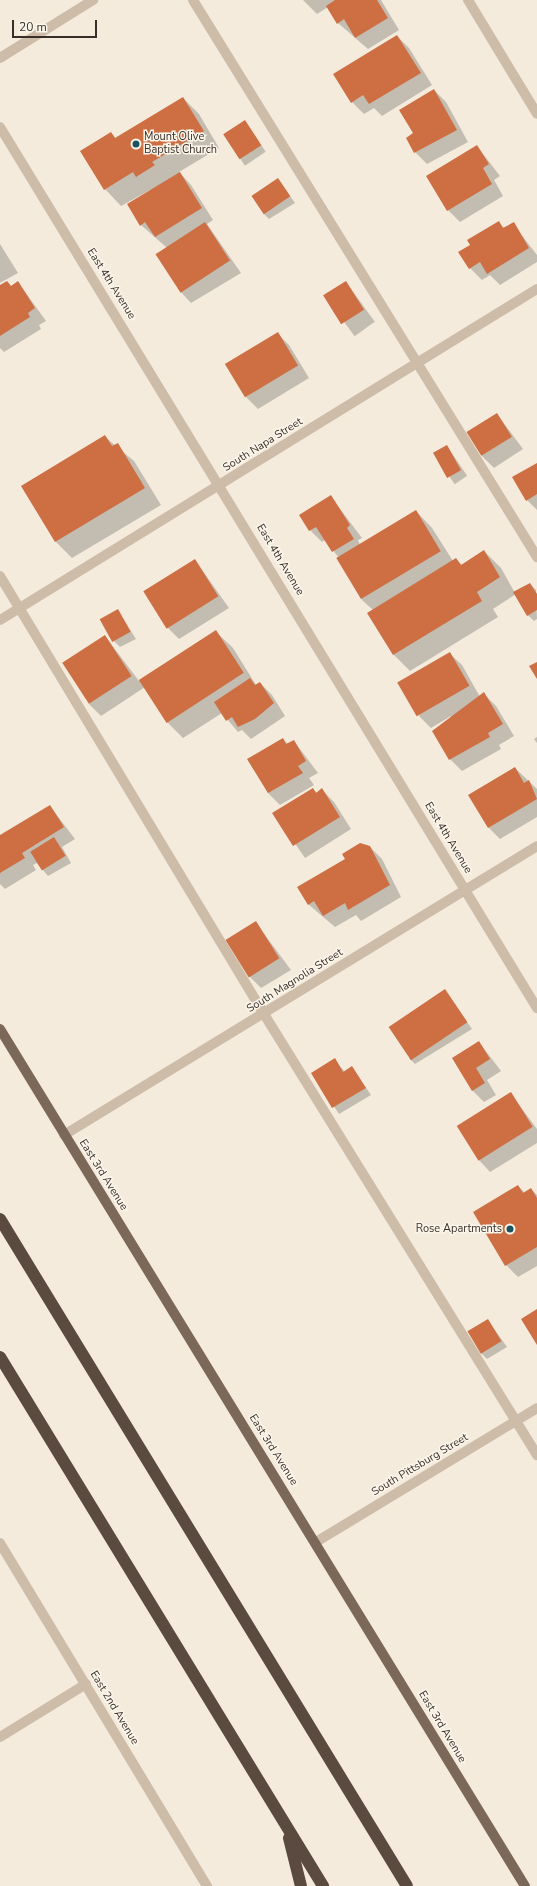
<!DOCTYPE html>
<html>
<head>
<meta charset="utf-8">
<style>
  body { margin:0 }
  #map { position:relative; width:537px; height:1886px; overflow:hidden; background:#f4ebdd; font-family:"Nunito Sans",sans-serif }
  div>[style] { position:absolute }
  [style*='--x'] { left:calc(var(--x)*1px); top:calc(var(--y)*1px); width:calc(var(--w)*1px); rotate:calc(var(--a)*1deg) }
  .shadow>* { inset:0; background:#0003; transform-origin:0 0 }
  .building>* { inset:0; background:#cd6f42; transform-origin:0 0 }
  .minor>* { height:10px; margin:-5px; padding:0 5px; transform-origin:5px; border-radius:5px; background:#cdbca8 }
  .major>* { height:10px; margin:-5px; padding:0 5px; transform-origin:5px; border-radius:5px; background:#7c6859 }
  .highway>* { height:12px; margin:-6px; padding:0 6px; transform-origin:6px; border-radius:6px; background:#5b4a3f }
  .dots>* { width:11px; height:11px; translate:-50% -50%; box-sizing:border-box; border:2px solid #fbf5ea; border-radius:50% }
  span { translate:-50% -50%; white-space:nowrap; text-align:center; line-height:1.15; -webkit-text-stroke:3px #fbf5ea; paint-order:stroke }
  .poi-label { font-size:11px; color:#392f29 }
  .left { translate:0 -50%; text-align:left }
  .right { translate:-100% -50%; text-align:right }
  .street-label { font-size:11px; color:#392f29 }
  .scale { position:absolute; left:12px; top:20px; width:85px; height:18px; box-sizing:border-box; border:2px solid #392f29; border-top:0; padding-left:5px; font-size:12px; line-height:14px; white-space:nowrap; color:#392f29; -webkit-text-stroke:3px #fbf5ea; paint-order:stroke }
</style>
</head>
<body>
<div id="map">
  <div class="shadow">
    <div style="clip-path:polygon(303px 0,381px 0,399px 30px,368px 49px,338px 23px,328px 7px,317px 14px)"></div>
    <div style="clip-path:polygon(397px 36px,409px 48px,432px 85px,382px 116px,374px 108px,364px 114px,352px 102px)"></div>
    <div style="clip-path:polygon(434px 90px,446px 102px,468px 142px,427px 164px,415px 152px)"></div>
    <div style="clip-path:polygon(183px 98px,199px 114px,219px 148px,179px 172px,191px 185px,213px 220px,207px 224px,241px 273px,191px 303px,180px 291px,166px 247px,141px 225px,150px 190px,121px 206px,105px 189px,111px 133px,116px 139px)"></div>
    <div style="left:245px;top:121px;width:37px;height:25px;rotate:56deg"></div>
    <div style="clip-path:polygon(477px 146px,500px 176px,494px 180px,503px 196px,460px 222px,448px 210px)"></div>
    <div style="clip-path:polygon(278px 179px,295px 203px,269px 219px,263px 213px)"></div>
    <div style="clip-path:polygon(498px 222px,505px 229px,513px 224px,537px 255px,537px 262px,500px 285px,490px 275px,482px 280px,470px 268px,471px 245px)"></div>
    <div style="clip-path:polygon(0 244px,18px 273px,0 283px)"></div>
    <div style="clip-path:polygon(7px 282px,12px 287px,18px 282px,46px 321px,39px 325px,41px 329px,4px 352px,0 348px,0 286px)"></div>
    <div style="left:346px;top:282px;width:49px;height:25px;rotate:54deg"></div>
    <div style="clip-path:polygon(277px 333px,289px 345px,309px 378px,258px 409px,246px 397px)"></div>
    <div style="clip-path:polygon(497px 414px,523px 449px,494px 468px,482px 456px)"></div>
    <div style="clip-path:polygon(105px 437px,134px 461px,161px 505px,72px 558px,56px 542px,22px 487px)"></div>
    <div style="left:447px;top:446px;width:36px;height:15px;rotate:56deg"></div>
    <div style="clip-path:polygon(537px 464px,537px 510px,527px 500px)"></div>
    <div style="clip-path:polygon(331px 497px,362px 538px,358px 540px,360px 545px,416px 511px,432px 528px,453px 561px,456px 559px,462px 565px,484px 551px,501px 568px,515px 593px,530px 584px,536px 590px,537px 619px,534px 621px,528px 615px,516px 594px,493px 609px,498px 617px,410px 671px,394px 655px,369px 613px,373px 610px,362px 600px,339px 558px,325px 540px,322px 542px,310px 530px,301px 516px)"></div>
    <div style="clip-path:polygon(195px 560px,229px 608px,179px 639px,167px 627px)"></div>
    <div style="clip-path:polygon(118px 610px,136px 639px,120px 647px,114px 641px)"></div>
    <div style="clip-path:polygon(216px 632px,233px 648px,256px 685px,260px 683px,272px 695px,285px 716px,251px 739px,242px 730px,238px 732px,222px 713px,183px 738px,167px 722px,145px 687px,101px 716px,89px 704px,105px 636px,139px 681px)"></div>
    <div style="clip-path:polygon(450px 654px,462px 665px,480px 697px,484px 694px,496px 706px,514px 736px,499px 745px,501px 749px,462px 771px,450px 759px,451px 716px,431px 728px,419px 716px)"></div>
    <div style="clip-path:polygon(537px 737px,537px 743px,534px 739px)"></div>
    <div style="clip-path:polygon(283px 739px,288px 744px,294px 741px,318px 773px,309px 778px,314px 785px,280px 805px,268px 793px,248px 760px)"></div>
    <div style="clip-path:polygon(515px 768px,537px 789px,537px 817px,500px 839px,489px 828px)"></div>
    <div style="clip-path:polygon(313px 789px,317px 793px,322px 790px,334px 802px,351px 829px,305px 858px,274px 813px)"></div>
    <div style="clip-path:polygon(50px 806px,75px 839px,62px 847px,71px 863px,48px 876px,37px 863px,33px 865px,36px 870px,5px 889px,0 884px,0 836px)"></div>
    <div style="clip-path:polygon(370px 847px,382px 859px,401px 897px,361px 921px,356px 915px,335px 927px,308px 904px)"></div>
    <div style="clip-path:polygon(256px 923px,291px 970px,261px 988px,249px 976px)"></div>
    <div style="clip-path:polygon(445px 990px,472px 1029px,415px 1064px,409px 1058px)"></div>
    <div style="clip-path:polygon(479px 1042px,501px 1071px,487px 1080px,496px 1095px,484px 1102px,472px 1090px)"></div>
    <div style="clip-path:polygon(335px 1060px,345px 1072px,352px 1067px,371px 1095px,339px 1114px,312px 1073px)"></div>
    <div style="clip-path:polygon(511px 1094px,537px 1129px,537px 1143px,490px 1172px,479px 1160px)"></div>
    <div style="clip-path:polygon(518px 1186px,525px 1193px,531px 1189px,537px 1195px,537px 1266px,518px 1277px,506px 1265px)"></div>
    <div style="clip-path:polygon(488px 1320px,507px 1347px,487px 1359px,481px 1353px)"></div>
  </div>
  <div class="building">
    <div style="clip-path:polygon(335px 0,377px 0,388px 18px,355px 38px,344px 19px,337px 24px,326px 6px)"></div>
    <div style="clip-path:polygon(397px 35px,421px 73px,369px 104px,363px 95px,351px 103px,333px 74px)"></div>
    <div style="clip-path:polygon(434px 89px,457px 130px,414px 153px,406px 138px,413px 133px,399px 110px)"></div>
    <div style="clip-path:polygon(183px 97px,204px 131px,152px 162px,155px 165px,136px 177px,133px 172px,104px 190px,80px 151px,111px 132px,115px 138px)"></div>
    <div style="left:245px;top:120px;width:30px;height:26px;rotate:57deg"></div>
    <div style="clip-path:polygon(477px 145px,489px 164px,483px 168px,492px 184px,447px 211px,426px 176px)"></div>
    <div style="clip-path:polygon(180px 172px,202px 208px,155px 237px,145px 222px,140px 226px,127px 204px)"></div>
    <div style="left:278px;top:178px;width:22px;height:32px;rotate:56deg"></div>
    <div style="clip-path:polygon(499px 221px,503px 228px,514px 222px,529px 248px,487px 274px,480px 262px,469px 269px,458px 252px,470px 245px,467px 240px)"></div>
    <div style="left:205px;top:222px;width:46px;height:59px;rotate:57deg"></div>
    <div style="clip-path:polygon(7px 281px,11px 286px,18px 281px,35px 308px,28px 313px,30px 317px,0 336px,0 285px)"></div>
    <div style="left:346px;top:281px;width:34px;height:27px;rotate:58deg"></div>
    <div style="left:278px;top:332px;width:39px;height:62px;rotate:59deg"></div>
    <div style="left:497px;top:413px;width:28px;height:36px;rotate:58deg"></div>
    <div style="clip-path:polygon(105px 435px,112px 446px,118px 443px,145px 488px,55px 542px,21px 486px)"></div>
    <div style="left:447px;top:445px;width:29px;height:16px;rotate:61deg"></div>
    <div style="clip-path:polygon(537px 463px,537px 494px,526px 501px,512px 477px)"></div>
    <div style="clip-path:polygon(331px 495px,350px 525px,347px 528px,354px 539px,332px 552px,316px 527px,309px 531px,299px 515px)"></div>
    <div style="left:416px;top:510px;width:48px;height:93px;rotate:59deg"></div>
    <div style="clip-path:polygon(484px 550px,500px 577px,477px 592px,482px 601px,393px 655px,367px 613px,456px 558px,461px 565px)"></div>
    <div style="left:195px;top:559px;width:44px;height:61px;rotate:58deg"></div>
    <div style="clip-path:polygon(530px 583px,537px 594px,537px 610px,527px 616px,513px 592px)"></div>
    <div style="left:118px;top:609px;width:26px;height:21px;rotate:61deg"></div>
    <div style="left:216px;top:630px;width:51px;height:92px;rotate:57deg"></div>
    <div style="left:105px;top:635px;width:49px;height:51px;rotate:57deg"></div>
    <div style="left:450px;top:652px;width:39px;height:61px;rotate:60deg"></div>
    <div style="clip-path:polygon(537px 662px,537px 679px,529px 666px)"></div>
    <div style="clip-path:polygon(250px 678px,255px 685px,260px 682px,274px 703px,255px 719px,238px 727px,232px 717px,226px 721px,214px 702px)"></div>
    <div style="clip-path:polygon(484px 692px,503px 724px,488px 733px,490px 737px,449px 760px,432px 731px)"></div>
    <div style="clip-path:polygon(283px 738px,286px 744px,294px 740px,306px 761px,298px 766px,303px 773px,268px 793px,247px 759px)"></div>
    <div style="clip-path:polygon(515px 767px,524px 783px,529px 780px,537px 799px,488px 828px,468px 795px)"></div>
    <div style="clip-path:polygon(313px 788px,316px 793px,322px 788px,340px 817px,293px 846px,272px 813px)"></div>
    <div style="clip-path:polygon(50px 805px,64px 827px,22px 853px,25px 858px,0 873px,0 835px)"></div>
    <div style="left:54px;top:837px;width:22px;height:28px;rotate:58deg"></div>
    <div style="clip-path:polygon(360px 843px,370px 846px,390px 885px,348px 910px,345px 903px,323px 916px,314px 901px,308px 905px,297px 887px,345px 859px,342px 854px)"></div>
    <div style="left:256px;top:921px;width:44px;height:36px;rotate:58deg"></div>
    <div style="left:445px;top:989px;width:40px;height:68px;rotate:56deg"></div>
    <div style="clip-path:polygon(479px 1041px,490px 1059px,476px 1068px,485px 1083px,472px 1091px,452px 1058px)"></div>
    <div style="clip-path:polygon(335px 1058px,343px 1072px,352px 1066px,366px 1088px,332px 1108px,311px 1073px)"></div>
    <div style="left:511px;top:1092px;width:41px;height:64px;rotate:58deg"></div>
    <div style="clip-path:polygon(518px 1185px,523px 1193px,531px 1188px,537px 1198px,537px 1247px,505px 1266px,473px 1212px)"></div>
    <div style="clip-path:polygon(537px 1309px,537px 1345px,521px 1319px)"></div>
    <div style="left:488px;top:1319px;width:26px;height:24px;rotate:59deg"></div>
  </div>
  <div class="minor">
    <div style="--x:193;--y:0;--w:655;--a:58.3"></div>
    <div style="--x:468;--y:0;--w:133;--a:58.8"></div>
    <div style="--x:0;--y:58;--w:110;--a:-31.9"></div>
    <div style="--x:0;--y:127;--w:1032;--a:58.64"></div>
    <div style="--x:0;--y:576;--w:511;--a:58.92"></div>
    <div style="--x:264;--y:1014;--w:519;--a:58.24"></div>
    <div style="--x:0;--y:620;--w:631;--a:-31.65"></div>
    <div style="--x:64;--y:1135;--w:554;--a:-31.42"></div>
    <div style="--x:316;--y:1542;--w:258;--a:-31.2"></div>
    <div style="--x:0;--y:1543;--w:401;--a:58.9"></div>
    <div style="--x:0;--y:1737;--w:101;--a:-31.6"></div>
  </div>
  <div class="major">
    <div style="--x:0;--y:1029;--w:1005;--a:58.51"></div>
  </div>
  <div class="highway">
    <div style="--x:0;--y:1219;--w:781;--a:58.61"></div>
    <div style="--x:0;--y:1357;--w:620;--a:58.59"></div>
    <div style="--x:289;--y:1838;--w:49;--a:76"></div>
  </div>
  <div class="dots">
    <div style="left:136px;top:144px;background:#1b545e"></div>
    <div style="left:510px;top:1229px;background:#1b545e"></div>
  </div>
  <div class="poi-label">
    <span class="left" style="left:144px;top:144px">Mount Olive<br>Baptist Church</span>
    <span class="right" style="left:502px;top:1229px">Rose Apartments</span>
  </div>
  <div class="street-label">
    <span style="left:111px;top:284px;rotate:58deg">East 4th Avenue</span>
    <span style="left:263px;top:445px;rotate:-32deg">South Napa Street</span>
    <span style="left:280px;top:560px;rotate:59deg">East 4th Avenue</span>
    <span style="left:448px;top:838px;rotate:59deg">East 4th Avenue</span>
    <span style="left:295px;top:981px;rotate:-32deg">South Magnolia Street</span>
    <span style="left:103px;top:1175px;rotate:58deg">East 3rd Avenue</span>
    <span style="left:273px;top:1450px;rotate:58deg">East 3rd Avenue</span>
    <span style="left:420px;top:1465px;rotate:-31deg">South Pittsburg Street</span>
    <span style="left:114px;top:1708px;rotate:59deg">East 2nd Avenue</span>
    <span style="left:442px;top:1727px;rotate:59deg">East 3rd Avenue</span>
  </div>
  <div class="scale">20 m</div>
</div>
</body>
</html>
